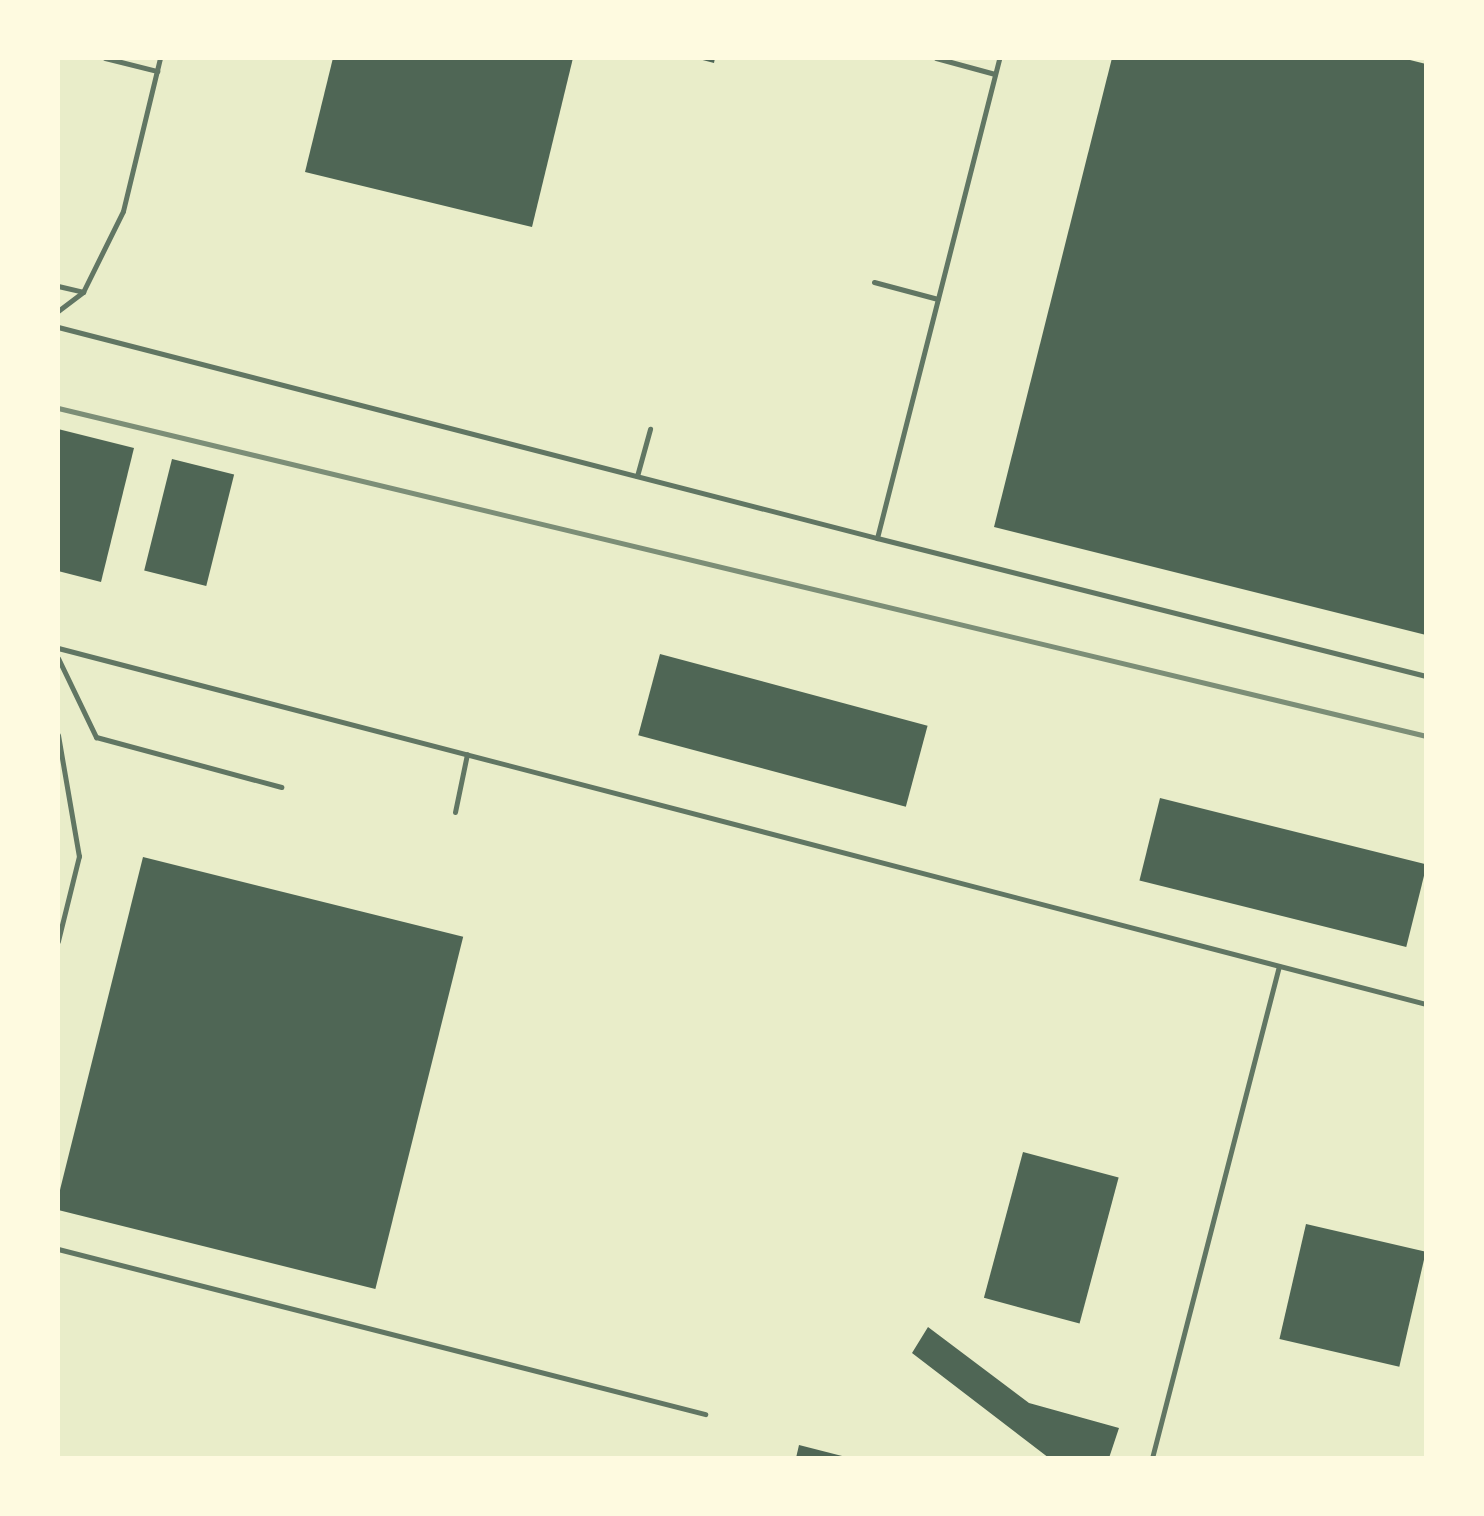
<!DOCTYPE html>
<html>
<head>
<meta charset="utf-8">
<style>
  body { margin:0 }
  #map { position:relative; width:1484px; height:1516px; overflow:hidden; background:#e9edc9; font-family:"PT Sans",sans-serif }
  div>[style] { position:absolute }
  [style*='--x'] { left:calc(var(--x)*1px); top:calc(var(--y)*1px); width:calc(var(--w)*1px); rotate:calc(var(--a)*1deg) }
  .building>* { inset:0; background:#4f6655; transform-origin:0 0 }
  .service>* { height:5px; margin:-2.5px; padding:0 2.5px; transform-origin:2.5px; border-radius:2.5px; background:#617663 }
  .rail>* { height:5px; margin:-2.5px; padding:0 2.5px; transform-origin:2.5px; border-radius:2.5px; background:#7c8e77 }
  span { translate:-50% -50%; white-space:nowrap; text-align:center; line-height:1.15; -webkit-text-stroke:5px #fefae0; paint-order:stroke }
  .frame { position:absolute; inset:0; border:60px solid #fefae0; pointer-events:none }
</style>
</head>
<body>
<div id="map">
  <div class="building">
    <div style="clip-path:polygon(333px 58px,573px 58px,532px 227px,305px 172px)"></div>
    <div style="clip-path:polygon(695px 58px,715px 58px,714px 63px)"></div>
    <div style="clip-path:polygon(1112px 58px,1402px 58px,1426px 64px,1426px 635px,994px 527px)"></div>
    <div style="clip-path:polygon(58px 429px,134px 448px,101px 582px,58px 571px)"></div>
    <div style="left:172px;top:459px;width:64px;height:115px;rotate:14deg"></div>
    <div style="left:660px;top:654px;width:277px;height:84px;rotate:15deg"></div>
    <div style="left:1160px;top:798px;width:275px;height:85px;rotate:14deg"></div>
    <div style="left:143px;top:857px;width:330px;height:363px;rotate:14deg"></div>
    <div style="left:1023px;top:1152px;width:99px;height:151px;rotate:15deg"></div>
    <div style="left:1306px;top:1224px;width:123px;height:118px;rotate:13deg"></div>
    <div style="clip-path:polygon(928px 1327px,1029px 1403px,1119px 1428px,1109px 1458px,1049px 1458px,912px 1353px)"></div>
    <div style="clip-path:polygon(799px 1445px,846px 1457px,846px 1458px,796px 1458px)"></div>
  </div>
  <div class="service">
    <div style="--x:105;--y:58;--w:54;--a:14"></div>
    <div style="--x:936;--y:58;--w:61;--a:15.2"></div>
    <div style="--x:874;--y:282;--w:66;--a:14.9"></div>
    <div style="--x:58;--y:286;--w:26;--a:13"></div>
    <div style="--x:58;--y:311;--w:31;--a:-37"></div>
    <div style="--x:83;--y:292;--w:90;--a:-63.7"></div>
    <div style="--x:123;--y:211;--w:157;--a:-76.4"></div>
    <div style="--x:58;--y:327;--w:846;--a:14.45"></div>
    <div style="--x:877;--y:538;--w:495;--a:-75.7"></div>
    <div style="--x:637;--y:476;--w:49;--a:-74.5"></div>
    <div style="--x:877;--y:538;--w:566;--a:14.11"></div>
    <div style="--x:58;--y:648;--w:1414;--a:14.59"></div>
    <div style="--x:58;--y:658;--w:88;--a:64.3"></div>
    <div style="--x:96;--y:737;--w:192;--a:15.1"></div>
    <div style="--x:58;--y:735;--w:123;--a:80.2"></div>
    <div style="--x:79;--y:856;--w:88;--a:103.9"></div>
    <div style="--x:455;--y:812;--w:59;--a:-78.3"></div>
    <div style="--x:58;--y:1249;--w:668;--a:14.31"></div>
    <div style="--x:1152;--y:1458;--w:508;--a:-75.53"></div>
  </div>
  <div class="rail">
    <div style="--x:58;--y:408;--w:1407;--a:13.48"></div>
  </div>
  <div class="frame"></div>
</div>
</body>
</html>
